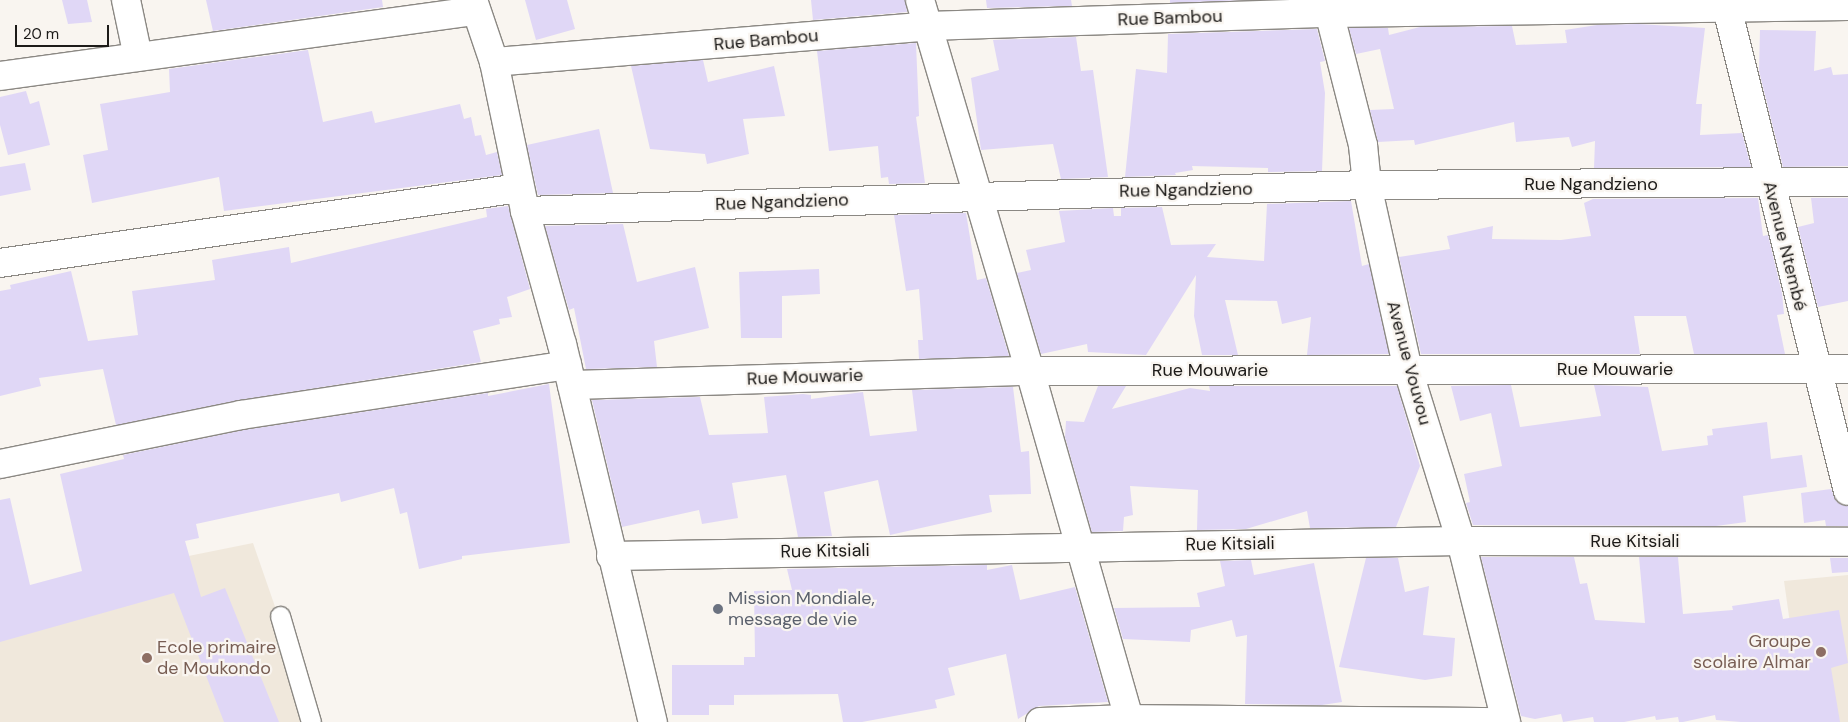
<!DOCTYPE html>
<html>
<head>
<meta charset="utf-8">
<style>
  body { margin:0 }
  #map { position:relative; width:1848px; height:722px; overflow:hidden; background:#f9f5f0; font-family:"DM Sans",sans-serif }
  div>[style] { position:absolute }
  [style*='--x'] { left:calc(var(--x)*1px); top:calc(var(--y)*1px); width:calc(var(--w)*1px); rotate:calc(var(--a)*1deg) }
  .built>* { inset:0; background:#f0e8dc }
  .building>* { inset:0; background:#e0d7f6 }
  .roads { filter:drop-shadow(1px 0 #8b8883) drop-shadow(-1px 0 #8b8883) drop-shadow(0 1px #8b8883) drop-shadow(0 -1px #8b8883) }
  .lane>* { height:19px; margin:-9.5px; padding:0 9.5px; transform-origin:9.5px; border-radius:9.5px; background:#fff }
  .street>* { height:28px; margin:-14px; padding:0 14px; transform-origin:14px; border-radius:14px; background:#fff }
  .dots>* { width:14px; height:14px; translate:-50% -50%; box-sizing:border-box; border:2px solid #f9f5f0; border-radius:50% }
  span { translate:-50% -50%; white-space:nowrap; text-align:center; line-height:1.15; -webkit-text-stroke:4.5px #f9f5f0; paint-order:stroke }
  .street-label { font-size:18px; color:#1d1b19 }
  .worship-label { font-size:18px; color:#5b616d }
  .left { translate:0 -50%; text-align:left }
  .education-label { font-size:18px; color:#785e54 }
  .right { translate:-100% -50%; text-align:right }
  .scale { position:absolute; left:15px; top:25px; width:94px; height:22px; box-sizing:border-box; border:2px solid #1d1b19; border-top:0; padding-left:6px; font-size:15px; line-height:18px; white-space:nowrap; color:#1d1b19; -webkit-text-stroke:4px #f9f5f0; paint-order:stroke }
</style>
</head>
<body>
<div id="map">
  <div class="built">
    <div style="clip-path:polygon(253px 543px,315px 722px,0 722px,0 594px)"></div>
    <div style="clip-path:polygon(1848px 575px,1848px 722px,1804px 722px,1784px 581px)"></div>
  </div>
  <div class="building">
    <div style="clip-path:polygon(62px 0,87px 0,92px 22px,68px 24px)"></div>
    <div style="clip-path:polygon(206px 0,382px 0,383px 7px,213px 31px)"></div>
    <div style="clip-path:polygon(525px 0,567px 0,575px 29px,536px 40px)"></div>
    <div style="clip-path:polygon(811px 0,905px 0,907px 12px,813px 20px)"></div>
    <div style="clip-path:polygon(986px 0,1071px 0,1072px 6px,987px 8px)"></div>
    <div style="clip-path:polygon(1170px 0,1248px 0,1170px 3px)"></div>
    <div style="clip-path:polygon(1638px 24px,1705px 28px,1696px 104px,1702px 104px,1700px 135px,1742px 133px,1751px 167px,1594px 168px,1595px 141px,1572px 147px,1569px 137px,1516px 142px,1514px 122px,1415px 145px,1414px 140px,1378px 142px,1370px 110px,1394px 109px,1380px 49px,1356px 54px,1349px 28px,1388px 28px,1389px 35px,1420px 27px,1512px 26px,1516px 45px,1567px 43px,1565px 30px,1597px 25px)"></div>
    <div style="clip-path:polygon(1317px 29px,1325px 61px,1320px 62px,1325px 93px,1322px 171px,1268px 172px,1268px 168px,1192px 166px,1193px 170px,1175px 173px,1176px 175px,1125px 177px,1136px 69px,1167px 73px,1168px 34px)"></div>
    <div style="clip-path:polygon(1760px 30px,1816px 31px,1814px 71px,1831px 67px,1833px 75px,1848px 74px,1848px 166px,1783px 167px,1759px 71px)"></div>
    <div style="clip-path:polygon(1076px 37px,1081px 71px,1093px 70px,1108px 177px,1061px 179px,1053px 144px,981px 150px,971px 78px,999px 70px,993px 40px)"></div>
    <div style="clip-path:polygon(916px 43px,919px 116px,916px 117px,925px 183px,889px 184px,888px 177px,881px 178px,878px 146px,829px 151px,817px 51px)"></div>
    <div style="clip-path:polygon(308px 50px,323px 122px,372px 111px,375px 123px,460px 104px,464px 119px,471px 117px,475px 136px,481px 135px,486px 155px,497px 152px,502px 175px,224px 211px,219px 177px,92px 203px,83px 155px,108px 150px,100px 104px,170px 92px,169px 69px)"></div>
    <div style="clip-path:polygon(703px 60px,708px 82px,774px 66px,785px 116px,743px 119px,749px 154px,707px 164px,705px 154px,650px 149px,631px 66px)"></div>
    <div style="clip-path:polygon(26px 91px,30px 104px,39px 101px,50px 145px,8px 155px,0 125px,0 97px)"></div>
    <div style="clip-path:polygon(599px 129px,613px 193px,538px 195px,527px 145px)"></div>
    <div style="clip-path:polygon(25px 163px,31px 190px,0 196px,0 167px)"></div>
    <div style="clip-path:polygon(1758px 198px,1763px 236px,1768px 235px,1782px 293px,1784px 314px,1777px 315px,1785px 354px,1694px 354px,1686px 316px,1634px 316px,1640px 354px,1421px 354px,1399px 257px,1450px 249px,1447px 236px,1493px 226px,1492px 239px,1561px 240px,1591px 236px,1584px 203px,1593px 199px)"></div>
    <div style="clip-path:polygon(1811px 198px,1848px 198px,1848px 301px,1818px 307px,1798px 227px,1814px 223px)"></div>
    <div style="clip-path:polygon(1351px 201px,1362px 266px,1369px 264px,1389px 354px,1307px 355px,1311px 317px,1282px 324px,1277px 301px,1225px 300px,1238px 355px,1202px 355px,1194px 316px,1196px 275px,1146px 355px,1088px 352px,1087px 344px,1041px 354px,1017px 273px,1031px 270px,1026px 250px,1065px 242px,1059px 211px,1113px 208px,1114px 216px,1121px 216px,1121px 208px,1162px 207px,1171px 245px,1216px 244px,1207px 257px,1264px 261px,1267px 204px)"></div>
    <div style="clip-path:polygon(508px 206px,530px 289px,507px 297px,512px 317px,499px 319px,500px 324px,473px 331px,481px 362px,239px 400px,116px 425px,103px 369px,39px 378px,41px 386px,0 396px,0 291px,11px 289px,10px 285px,71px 271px,88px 341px,138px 335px,132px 291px,215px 280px,212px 260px,289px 247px,291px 263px,487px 217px,486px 209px)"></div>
    <div style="clip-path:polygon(966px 213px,977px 280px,986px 278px,1009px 356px,919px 359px,918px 340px,923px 340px,919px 289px,906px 291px,894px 215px)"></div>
    <div style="clip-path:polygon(623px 224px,637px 282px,695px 267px,709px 328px,654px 341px,657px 367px,586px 369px,574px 308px,569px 310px,545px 226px)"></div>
    <div style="clip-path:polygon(819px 269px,820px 294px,782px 296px,782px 338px,741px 338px,739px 272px)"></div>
    <div style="clip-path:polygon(549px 384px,570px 543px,462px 556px,462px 559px,419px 569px,407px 512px,400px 514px,394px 488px,341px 502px,339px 493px,196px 524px,199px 538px,185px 541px,201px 597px,225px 588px,279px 722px,224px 722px,174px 593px,0 642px,0 500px,10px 498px,30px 585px,82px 571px,60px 474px,124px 459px,123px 455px,244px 430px,488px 393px,488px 396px)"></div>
    <div style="clip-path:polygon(1511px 385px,1520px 427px,1601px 416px,1594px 385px,1648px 387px,1662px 451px,1708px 445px,1707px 436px,1713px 435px,1712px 429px,1767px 422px,1771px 459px,1802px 455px,1807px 487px,1743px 496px,1746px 522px,1716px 526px,1473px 525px,1466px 503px,1470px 502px,1464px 474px,1502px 466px,1491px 413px,1460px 421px,1451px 386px)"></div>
    <div style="clip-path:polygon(1098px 386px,1126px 386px,1112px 409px,1190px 388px,1210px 391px,1209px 386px,1397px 386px,1420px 466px,1396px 527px,1310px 528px,1307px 511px,1246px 529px,1197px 530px,1198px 490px,1130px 486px,1133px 515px,1124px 517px,1123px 531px,1092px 532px,1065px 437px,1066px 421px,1084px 422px)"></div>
    <div style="clip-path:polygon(1013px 387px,1021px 452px,1029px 451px,1031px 494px,989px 495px,992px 512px,890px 535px,878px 480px,824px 492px,832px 536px,798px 537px,786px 475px,732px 483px,738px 518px,702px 524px,699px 510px,622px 527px,592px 400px,700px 397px,709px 435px,768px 433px,764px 397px,803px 394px,811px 395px,811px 399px,863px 392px,870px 436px,917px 431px,912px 390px)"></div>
    <div style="clip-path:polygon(1831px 489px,1837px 502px,1848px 506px,1848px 526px,1826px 526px,1825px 520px,1804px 523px,1801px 493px)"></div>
    <div style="clip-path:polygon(1481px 557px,1574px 557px,1580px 584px,1587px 583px,1595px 620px,1645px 623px,1639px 557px,1678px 557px,1683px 614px,1733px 610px,1732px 606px,1779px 599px,1783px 619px,1839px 610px,1848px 663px,1831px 668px,1840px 722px,1741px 722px,1716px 720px,1715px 715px,1683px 722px,1679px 722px,1678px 717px,1656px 720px,1655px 716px,1624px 722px,1594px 722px,1593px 717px,1563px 722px,1561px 714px,1535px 719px,1521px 716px)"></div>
    <div style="clip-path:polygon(1366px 558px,1398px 558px,1405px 592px,1429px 586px,1423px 635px,1455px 638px,1452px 676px,1425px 680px,1339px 667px)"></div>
    <div style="clip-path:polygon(1830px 558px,1848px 558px,1848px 572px,1832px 573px)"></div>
    <div style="clip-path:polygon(1251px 560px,1254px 575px,1314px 563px,1342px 702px,1322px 705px,1245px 704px,1247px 635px,1236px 637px,1232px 620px,1191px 630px,1190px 642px,1123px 639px,1114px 608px,1200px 607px,1197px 593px,1225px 586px,1220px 561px)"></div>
    <div style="clip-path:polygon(987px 565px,987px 570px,1012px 565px,1020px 600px,1075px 587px,1108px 702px,1039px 706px,1018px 719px,1006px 654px,948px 668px,955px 695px,935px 700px,937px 708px,862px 722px,843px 722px,838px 694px,734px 695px,734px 705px,709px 705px,709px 715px,672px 715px,672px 665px,744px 665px,744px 657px,755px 657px,754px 591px,792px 590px,787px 569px)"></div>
  </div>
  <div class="roads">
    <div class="lane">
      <div style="--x:280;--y:616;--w:110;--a:73.7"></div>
    </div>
    <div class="street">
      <div style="--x:126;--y:0;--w:58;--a:78.1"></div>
      <div style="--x:473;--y:0;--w:65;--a:71.3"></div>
      <div style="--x:494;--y:62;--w:152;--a:78.2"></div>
      <div style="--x:525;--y:211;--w:138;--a:74.5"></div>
      <div style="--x:562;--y:344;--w:389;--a:76.5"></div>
      <div style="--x:920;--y:0;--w:387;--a:73.5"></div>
      <div style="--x:1030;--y:371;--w:365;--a:74.1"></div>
      <div style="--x:1326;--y:0;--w:150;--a:75.7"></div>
      <div style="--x:1363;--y:145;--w:40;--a:84.3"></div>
      <div style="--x:1367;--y:185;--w:189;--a:77.5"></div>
      <div style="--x:1408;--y:370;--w:179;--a:72.8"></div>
      <div style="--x:1461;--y:541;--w:187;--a:76"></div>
      <div style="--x:1725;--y:0;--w:506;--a:75.94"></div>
      <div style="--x:494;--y:62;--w:435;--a:-4.7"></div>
      <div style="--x:928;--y:26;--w:401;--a:-1.9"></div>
      <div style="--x:1329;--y:13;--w:519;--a:-0.77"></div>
      <div style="--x:0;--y:76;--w:480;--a:-7.8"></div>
      <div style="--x:525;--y:211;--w:842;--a:-1.77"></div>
      <div style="--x:1367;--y:185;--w:481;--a:-0.4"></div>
      <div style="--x:0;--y:263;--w:525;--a:-8.21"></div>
      <div style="--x:572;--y:385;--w:458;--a:-1.8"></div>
      <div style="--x:1030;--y:371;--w:818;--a:-0.14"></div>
      <div style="--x:0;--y:464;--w:246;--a:-11.5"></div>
      <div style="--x:241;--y:415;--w:330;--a:-8.7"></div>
      <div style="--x:611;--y:556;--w:850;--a:-1.01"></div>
      <div style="--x:1461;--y:541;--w:387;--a:0.1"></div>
      <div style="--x:1040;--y:722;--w:90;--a:-1.9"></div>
      <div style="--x:1130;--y:719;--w:368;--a:0.5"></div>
    </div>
  </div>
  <div class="dots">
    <div style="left:718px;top:609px;background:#6b7280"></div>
    <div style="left:1821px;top:652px;background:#8d6e63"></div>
    <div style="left:147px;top:658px;background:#8d6e63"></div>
  </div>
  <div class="street-label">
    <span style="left:1170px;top:18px;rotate:-2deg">Rue Bambou</span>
    <span style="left:766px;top:40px;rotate:-5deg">Rue Bambou</span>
    <span style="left:1591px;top:184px">Rue Ngandzieno</span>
    <span style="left:1186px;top:190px;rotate:-1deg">Rue Ngandzieno</span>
    <span style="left:782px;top:202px;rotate:-2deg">Rue Ngandzieno</span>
    <span style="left:1785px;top:246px;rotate:76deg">Avenue Ntembé</span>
    <span style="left:1409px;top:363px;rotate:75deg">Avenue Vouvou</span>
    <span style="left:1615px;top:369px">Rue Mouwarie</span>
    <span style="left:1210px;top:370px">Rue Mouwarie</span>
    <span style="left:805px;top:377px;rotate:-2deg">Rue Mouwarie</span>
    <span style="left:1635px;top:541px">Rue Kitsiali</span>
    <span style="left:1230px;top:544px;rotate:-1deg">Rue Kitsiali</span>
    <span style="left:825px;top:551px;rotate:-1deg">Rue Kitsiali</span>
  </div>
  <div class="worship-label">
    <span class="left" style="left:728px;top:609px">Mission Mondiale,<br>message de vie</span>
  </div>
  <div class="education-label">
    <span class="right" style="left:1811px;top:652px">Groupe<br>scolaire Almar</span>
    <span class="left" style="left:157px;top:658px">Ecole primaire<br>de Moukondo</span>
  </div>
  <div class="scale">20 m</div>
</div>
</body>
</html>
